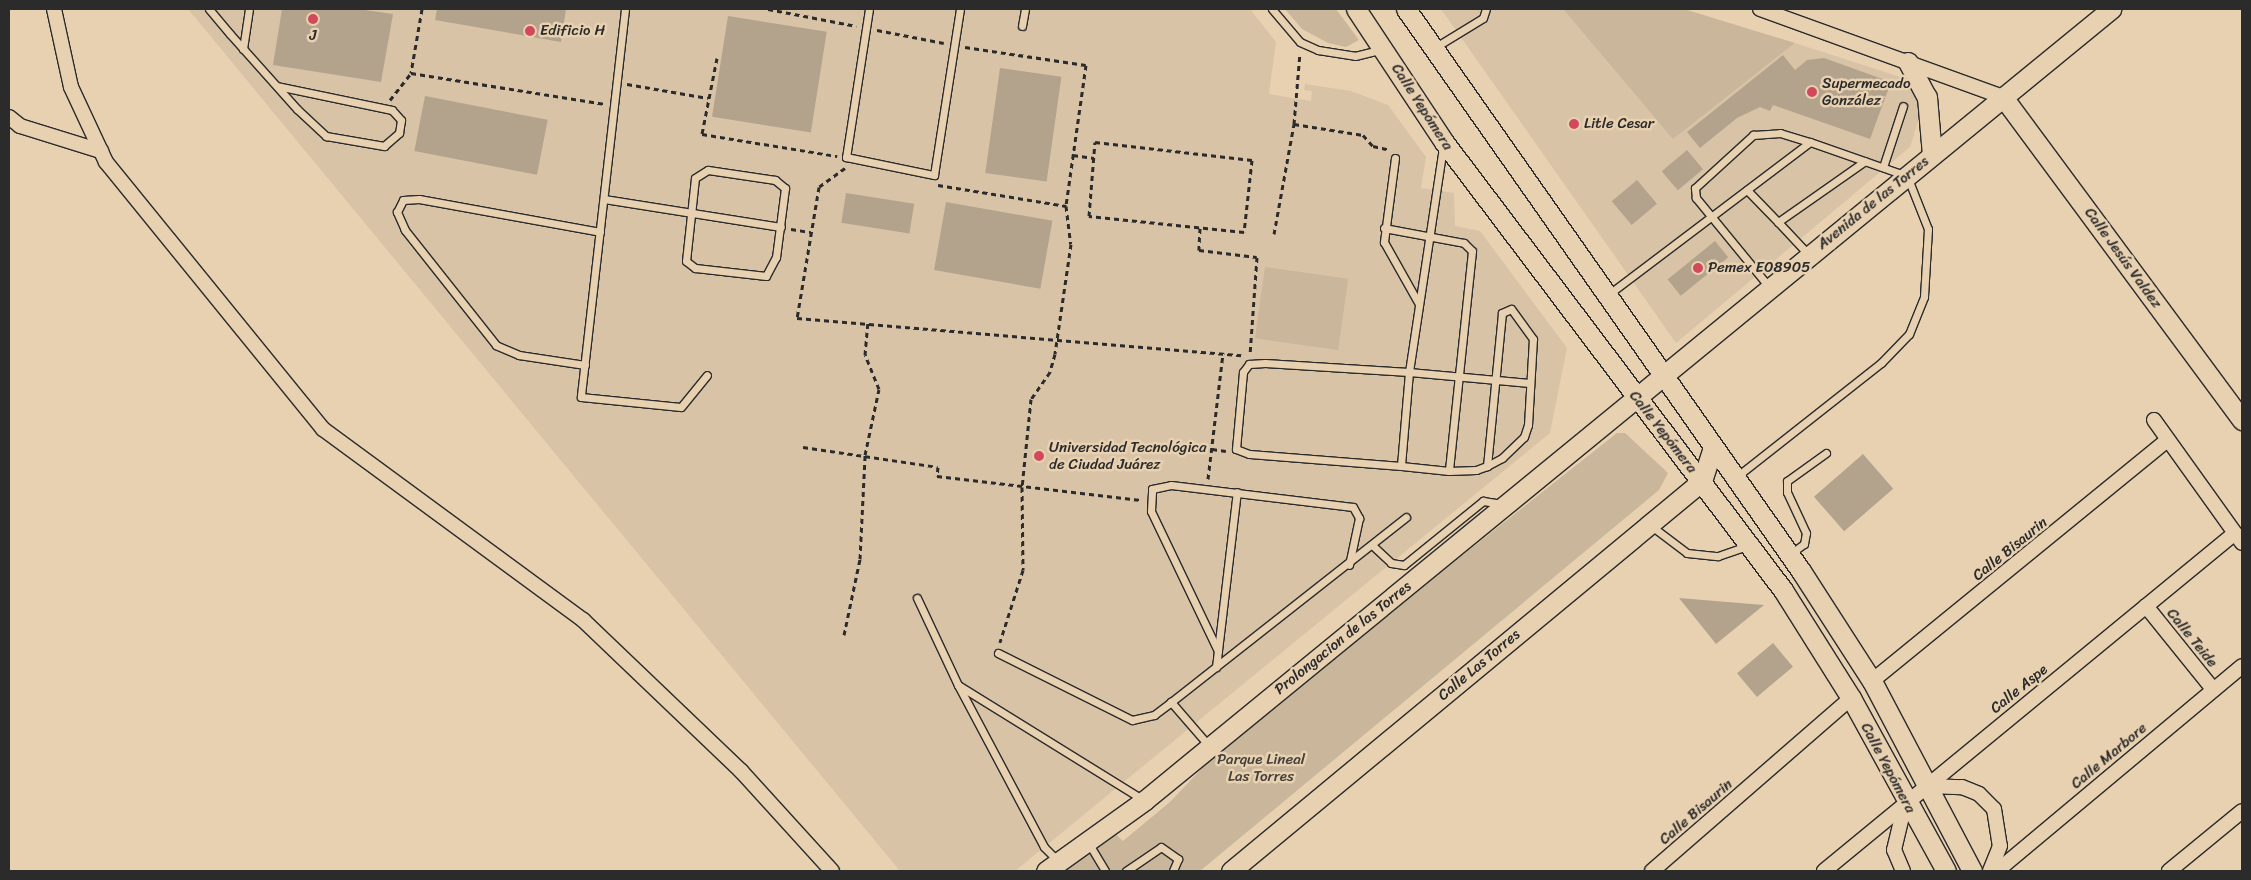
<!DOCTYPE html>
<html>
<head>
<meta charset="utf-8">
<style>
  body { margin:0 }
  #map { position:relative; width:2251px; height:880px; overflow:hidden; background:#e8d1b1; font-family:Sriracha,sans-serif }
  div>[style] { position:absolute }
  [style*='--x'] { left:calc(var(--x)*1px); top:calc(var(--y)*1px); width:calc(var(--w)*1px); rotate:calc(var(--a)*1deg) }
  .built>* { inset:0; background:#d8c3a6 }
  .green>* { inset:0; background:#c9b69b; transform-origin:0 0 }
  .building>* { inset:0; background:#b3a38c; transform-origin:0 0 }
  .path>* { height:3px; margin-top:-1.5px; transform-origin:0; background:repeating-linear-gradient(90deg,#2b2b2b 0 5px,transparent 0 9px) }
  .roads { filter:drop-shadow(1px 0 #2b2b2b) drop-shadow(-1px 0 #2b2b2b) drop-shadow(0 1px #2b2b2b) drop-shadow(0 -1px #2b2b2b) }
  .lane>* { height:7px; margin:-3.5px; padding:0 3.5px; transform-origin:3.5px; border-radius:3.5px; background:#e8d1b1 }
  .street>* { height:14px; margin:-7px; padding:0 7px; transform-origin:7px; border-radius:7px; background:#e8d1b1 }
  .secondary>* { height:19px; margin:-9.5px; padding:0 9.5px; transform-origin:9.5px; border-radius:9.5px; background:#e8d1b1 }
  .dots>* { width:14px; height:14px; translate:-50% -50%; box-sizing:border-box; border:2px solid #e8d1b1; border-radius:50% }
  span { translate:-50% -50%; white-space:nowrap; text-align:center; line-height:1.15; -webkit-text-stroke:5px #e8d1b1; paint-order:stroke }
  .poi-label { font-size:15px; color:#2b2b2b }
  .left { translate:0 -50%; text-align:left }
  .street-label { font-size:15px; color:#2b2b2b }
  .park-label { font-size:15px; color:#43403c }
  .frame { position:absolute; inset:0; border:10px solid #2b2b2b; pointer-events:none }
</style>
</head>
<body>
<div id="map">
  <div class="built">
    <div style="clip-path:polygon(188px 9px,1250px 9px,1276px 42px,1269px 94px,1311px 101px,1312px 91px,1304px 90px,1305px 84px,1351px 91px,1388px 105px,1426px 157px,1421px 188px,1454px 193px,1455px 226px,1480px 231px,1567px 348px,1550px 433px,1015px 871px,900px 871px)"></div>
    <div style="clip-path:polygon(1441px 9px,1563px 9px,1673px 138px,1795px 43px,1916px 82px,1924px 103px,1910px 147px,1676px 343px)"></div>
  </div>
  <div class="green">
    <div style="clip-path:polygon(1285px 9px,1336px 9px,1359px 40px,1346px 47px,1328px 43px,1302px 29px)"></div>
    <div style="clip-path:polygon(1563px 9px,1684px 9px,1795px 43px,1673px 139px)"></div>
    <div style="left:1265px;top:267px;width:84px;height:72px;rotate:8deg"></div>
    <div style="clip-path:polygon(1617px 433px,1625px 433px,1668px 473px,1659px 490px,1200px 871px,1060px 871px,1113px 832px,1123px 841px,1170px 802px,1229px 740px)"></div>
  </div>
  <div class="building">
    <div style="clip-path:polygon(282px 9px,358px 9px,393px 14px,381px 82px,273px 65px)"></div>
    <div style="clip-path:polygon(437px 9px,566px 9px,561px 42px,435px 20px)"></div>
    <div style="left:728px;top:16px;width:100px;height:102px;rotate:9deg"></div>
    <div style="clip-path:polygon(1783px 55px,1795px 70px,1807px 60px,1824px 58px,1891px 82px,1870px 139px,1773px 105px,1770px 111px,1760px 107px,1737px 118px,1700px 148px,1687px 132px)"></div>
    <div style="left:1000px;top:68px;width:62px;height:106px;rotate:8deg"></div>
    <div style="left:425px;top:96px;width:125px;height:56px;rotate:11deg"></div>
    <div style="left:1687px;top:150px;width:25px;height:33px;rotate:50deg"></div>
    <div style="left:1637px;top:180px;width:31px;height:33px;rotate:50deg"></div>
    <div style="left:846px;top:193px;width:69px;height:30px;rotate:9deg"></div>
    <div style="left:946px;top:202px;width:108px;height:69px;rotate:10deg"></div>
    <div style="left:1715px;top:241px;width:21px;height:61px;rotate:51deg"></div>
    <div style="left:1863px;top:454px;width:46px;height:65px;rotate:49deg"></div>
    <div style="clip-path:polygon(1679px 598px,1764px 605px,1716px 644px)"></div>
    <div style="left:1773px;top:643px;width:31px;height:47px;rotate:50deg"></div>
  </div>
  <div class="path">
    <div style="--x:422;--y:9;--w:65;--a:99.8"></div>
    <div style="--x:411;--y:73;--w:195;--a:9.1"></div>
    <div style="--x:768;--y:9;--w:90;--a:10.9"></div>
    <div style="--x:877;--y:30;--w:68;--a:11"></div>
    <div style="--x:965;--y:47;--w:122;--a:8.5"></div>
    <div style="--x:1086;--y:65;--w:142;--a:98.1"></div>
    <div style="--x:1066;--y:206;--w:38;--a:83"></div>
    <div style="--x:1071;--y:244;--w:111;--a:98.3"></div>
    <div style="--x:1055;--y:354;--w:19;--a:106"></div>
    <div style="--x:1050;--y:372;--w:33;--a:125"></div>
    <div style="--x:1031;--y:399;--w:88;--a:95.8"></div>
    <div style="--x:1022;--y:487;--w:83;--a:89.3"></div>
    <div style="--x:1023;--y:570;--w:76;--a:107.7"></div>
    <div style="--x:717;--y:58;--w:77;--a:101.2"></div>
    <div style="--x:702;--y:134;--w:137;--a:9.3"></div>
    <div style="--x:627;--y:84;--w:82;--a:9.8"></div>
    <div style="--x:390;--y:100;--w:34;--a:-52"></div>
    <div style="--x:1294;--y:124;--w:71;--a:-85.2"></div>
    <div style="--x:1095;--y:142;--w:158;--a:6.5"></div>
    <div style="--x:1252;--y:160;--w:72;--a:96.3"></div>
    <div style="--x:1244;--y:232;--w:156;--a:-174.1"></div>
    <div style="--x:1089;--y:216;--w:74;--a:-85.4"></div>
    <div style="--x:1073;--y:155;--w:21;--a:8"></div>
    <div style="--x:845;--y:168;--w:32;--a:144"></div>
    <div style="--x:819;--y:187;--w:133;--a:99.5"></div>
    <div style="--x:797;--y:318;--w:446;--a:4.8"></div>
    <div style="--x:938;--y:185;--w:130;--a:9.3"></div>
    <div style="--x:1200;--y:228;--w:22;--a:93"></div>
    <div style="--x:1199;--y:250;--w:58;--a:6.9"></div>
    <div style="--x:1257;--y:257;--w:97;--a:94.1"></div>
    <div style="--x:791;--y:229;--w:20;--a:9"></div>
    <div style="--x:1274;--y:234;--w:112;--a:-79.7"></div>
    <div style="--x:1294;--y:124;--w:70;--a:9.1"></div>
    <div style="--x:1363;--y:135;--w:15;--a:48"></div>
    <div style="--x:1373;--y:146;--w:17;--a:13"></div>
    <div style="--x:803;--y:447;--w:136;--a:8.4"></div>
    <div style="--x:938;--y:467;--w:9;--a:96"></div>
    <div style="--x:937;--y:476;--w:205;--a:6.7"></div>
    <div style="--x:1212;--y:449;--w:14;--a:8"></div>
    <div style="--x:1208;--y:479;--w:127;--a:-83.2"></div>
    <div style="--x:844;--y:635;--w:78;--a:-78.1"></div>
    <div style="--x:860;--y:559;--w:104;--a:-87.2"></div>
    <div style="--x:865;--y:455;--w:67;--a:-78"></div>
    <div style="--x:879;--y:389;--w:37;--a:-112"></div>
    <div style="--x:865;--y:355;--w:32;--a:-85"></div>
  </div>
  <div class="roads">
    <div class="lane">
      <div style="--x:209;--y:9;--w:33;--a:50"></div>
      <div style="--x:230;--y:34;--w:101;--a:48.2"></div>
      <div style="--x:297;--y:109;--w:40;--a:43"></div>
      <div style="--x:326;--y:136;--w:59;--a:9.8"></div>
      <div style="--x:384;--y:146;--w:20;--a:-41"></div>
      <div style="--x:399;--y:133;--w:13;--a:-81"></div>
      <div style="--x:401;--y:120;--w:13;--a:-132"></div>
      <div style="--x:392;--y:110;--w:117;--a:-168.2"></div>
      <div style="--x:625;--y:9;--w:390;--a:96.5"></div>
      <div style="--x:581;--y:397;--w:100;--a:5.7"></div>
      <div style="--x:681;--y:407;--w:41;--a:-50.9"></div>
      <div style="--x:869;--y:9;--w:150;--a:98.8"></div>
      <div style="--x:846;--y:157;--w:90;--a:11.6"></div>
      <div style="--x:934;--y:175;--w:168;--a:-81.1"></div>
      <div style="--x:1272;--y:9;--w:43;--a:49.7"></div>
      <div style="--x:1300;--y:42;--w:20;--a:24"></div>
      <div style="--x:1318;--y:50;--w:37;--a:9"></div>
      <div style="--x:1355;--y:56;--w:29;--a:-14"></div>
      <div style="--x:1022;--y:26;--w:17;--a:-80"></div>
      <div style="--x:1434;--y:48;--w:57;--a:-31.5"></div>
      <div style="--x:1483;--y:18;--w:9;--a:-72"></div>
      <div style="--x:243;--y:49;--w:40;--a:-81.5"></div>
      <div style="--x:1443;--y:147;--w:228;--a:98.6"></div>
      <div style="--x:1409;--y:372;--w:121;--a:5.2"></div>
      <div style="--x:1395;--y:158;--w:85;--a:97.5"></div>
      <div style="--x:1384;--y:242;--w:71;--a:60.6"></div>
      <div style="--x:1883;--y:167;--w:64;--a:-71.8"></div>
      <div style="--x:708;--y:170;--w:68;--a:8.5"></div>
      <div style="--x:775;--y:180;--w:13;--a:39"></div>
      <div style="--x:785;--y:188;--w:70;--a:97.4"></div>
      <div style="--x:776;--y:257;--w:21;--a:118"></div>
      <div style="--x:766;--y:276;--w:71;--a:-173.6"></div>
      <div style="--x:695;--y:268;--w:11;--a:-142"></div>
      <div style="--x:686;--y:261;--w:83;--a:-83.8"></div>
      <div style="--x:695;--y:178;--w:15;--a:-32"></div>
      <div style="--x:1747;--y:190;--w:45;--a:45.9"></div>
      <div style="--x:604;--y:199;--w:179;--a:9"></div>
      <div style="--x:1384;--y:228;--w:81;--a:10.6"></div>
      <div style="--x:1464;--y:243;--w:11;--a:45"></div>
      <div style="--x:1472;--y:251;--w:221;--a:96"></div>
      <div style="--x:1449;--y:471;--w:48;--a:-174.1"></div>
      <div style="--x:1809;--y:255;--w:45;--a:-133.2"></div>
      <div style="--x:1778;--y:222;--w:106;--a:-35"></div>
      <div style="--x:1770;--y:288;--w:117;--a:-129.4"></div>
      <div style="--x:1696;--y:198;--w:10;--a:-96"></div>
      <div style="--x:1695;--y:188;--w:79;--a:-42.4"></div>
      <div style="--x:1753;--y:135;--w:27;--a:-4"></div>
      <div style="--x:1780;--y:133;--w:31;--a:17"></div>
      <div style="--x:1609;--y:294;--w:252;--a:-37.1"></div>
      <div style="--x:1810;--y:142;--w:103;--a:19.3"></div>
      <div style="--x:1907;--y:176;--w:57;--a:68.4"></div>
      <div style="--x:1928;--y:229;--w:68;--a:93.4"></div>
      <div style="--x:1924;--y:297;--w:40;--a:112"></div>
      <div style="--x:1909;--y:334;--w:40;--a:134"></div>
      <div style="--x:1881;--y:363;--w:184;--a:141.8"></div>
      <div style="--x:1265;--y:363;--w:144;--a:3.6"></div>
      <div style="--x:1409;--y:372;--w:94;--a:94.9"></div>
      <div style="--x:1401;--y:466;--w:152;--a:-175.5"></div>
      <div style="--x:1249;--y:454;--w:14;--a:-159"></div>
      <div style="--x:1236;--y:449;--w:77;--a:-84.8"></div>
      <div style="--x:1243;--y:372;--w:10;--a:-53"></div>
      <div style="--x:1249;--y:364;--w:16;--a:-4"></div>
      <div style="--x:585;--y:365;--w:67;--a:-171.4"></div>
      <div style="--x:519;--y:355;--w:25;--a:-157"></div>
      <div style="--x:496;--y:345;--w:147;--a:-128.4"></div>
      <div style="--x:405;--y:230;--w:20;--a:-114"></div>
      <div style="--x:397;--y:212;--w:13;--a:-63"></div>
      <div style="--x:403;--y:200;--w:16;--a:-4"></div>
      <div style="--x:419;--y:199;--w:184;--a:10.3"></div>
      <div style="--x:1449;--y:471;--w:27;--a:-2"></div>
      <div style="--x:1476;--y:470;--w:12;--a:-20"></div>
      <div style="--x:1487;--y:466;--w:17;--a:-28"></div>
      <div style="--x:1502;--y:458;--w:30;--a:-44"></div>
      <div style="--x:1524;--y:437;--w:13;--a:-72"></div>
      <div style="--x:1528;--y:425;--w:86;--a:-86.7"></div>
      <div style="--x:1533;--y:339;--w:37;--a:-126"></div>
      <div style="--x:1511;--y:309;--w:10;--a:156"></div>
      <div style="--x:1502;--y:313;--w:154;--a:95.6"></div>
      <div style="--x:1650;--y:525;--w:46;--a:37.1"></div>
      <div style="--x:1687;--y:553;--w:31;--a:6"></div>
      <div style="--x:1718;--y:556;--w:31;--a:-19"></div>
      <div style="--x:1372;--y:545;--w:26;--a:43"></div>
      <div style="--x:1391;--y:563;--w:13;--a:9"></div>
      <div style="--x:1404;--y:565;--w:102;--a:-39"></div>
      <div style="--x:1483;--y:501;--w:18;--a:9"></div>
      <div style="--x:1790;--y:554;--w:17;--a:-36"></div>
      <div style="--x:1804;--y:544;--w:11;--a:-80"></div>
      <div style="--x:1806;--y:533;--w:45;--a:-114.9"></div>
      <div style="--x:1787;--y:492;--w:11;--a:-90"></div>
      <div style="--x:1787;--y:481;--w:48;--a:-35.7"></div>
      <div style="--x:917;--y:598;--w:96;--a:64.8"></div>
      <div style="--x:958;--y:685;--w:183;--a:62"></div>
      <div style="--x:1044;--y:847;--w:20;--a:45"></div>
      <div style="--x:1218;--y:651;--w:155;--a:-115.6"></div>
      <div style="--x:1151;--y:511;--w:22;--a:-87"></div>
      <div style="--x:1152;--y:489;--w:19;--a:-12"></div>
      <div style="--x:1171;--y:485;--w:183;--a:6.9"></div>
      <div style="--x:1353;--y:507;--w:13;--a:61"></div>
      <div style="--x:1359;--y:518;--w:48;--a:102"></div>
      <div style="--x:998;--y:653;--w:150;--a:26.6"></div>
      <div style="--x:1132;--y:720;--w:23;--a:-13"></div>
      <div style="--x:1154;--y:715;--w:21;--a:-37"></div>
      <div style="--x:1216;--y:667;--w:176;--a:-83.2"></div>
      <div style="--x:958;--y:685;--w:216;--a:31.8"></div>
      <div style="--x:1210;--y:747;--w:60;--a:-130.9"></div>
      <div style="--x:1171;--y:702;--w:299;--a:-38.2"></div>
      <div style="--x:1089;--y:844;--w:31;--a:59"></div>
      <div style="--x:1126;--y:871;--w:42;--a:-34.4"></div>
      <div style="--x:1161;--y:847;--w:21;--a:35"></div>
      <div style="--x:1178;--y:859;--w:13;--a:113"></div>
    </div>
    <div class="street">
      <div style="--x:54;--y:9;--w:80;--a:77.7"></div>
      <div style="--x:71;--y:87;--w:83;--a:65"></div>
      <div style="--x:106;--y:162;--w:344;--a:50.9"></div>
      <div style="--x:323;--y:429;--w:323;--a:36.3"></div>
      <div style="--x:583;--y:620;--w:219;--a:43.7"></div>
      <div style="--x:741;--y:771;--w:135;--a:47.7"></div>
      <div style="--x:1760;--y:9;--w:258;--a:19.9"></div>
      <div style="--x:9;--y:117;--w:14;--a:39"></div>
      <div style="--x:20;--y:126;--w:85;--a:17.2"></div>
      <div style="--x:2154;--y:420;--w:151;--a:54.4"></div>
      <div style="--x:2146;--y:606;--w:107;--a:51.1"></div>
      <div style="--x:1872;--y:681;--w:381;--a:-39.2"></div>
      <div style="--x:1927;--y:786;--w:35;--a:2"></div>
      <div style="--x:1962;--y:787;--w:18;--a:22"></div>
      <div style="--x:1979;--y:794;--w:21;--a:45"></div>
      <div style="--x:1994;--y:809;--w:37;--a:81"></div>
      <div style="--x:2000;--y:846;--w:27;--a:112"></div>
      <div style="--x:1652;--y:871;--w:264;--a:-41"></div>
      <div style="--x:1824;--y:871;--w:532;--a:-39.43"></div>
      <div style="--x:1903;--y:871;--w:23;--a:-113"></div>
      <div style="--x:1894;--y:850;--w:47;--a:-76.6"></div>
      <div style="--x:1997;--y:871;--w:319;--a:-39.9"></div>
      <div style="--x:2169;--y:871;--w:94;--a:-39.4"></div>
    </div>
    <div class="secondary">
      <div style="--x:1356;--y:9;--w:159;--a:56.5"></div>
      <div style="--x:1444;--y:142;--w:562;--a:52.89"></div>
      <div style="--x:1783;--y:590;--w:128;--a:57.8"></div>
      <div style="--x:1851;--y:698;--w:197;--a:61.2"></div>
      <div style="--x:1406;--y:9;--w:687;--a:54.9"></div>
      <div style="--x:1801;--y:571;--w:131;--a:57.2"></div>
      <div style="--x:1872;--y:681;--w:215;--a:62.2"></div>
      <div style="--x:1908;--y:62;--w:40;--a:62"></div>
      <div style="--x:1927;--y:97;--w:58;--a:85.1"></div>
      <div style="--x:2003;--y:97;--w:402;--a:53.5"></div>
      <div style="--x:1046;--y:871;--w:122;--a:-35.6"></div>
      <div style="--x:1145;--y:800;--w:1249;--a:-39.31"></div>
      <div style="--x:1231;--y:871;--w:612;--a:-39.63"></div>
      <div style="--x:1702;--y:481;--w:33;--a:-72"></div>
    </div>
  </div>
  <div class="dots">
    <div style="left:313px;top:19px;background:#d1495b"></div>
    <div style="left:530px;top:31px;background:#d1495b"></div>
    <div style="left:1812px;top:92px;background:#d1495b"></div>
    <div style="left:1574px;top:124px;background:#d1495b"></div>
    <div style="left:1698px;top:268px;background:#d1495b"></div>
    <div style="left:1039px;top:456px;background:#d1495b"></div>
  </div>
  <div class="poi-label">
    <span class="left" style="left:540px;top:31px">Edificio H</span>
    <span style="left:313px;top:36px">J</span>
    <span class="left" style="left:1822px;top:92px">Supermecado<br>González</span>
    <span class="left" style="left:1584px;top:124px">Litle Cesar</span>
    <span class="left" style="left:1708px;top:268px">Pemex E08905</span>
    <span class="left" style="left:1049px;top:456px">Universidad Tecnológica<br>de Ciudad Juárez</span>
  </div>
  <div class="street-label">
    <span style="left:1422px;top:107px;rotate:57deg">Calle Yepómera</span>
    <span style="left:1873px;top:203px;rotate:-39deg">Avenida de las Torres</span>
    <span style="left:2123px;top:258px;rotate:54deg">Calle Jesús Valdez</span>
    <span style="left:1663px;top:432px;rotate:52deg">Calle Yepómera</span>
    <span style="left:2010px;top:549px;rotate:-39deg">Calle Bisaurin</span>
    <span style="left:1343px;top:638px;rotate:-39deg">Prolongacion de las Torres</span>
    <span style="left:2192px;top:638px;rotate:51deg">Calle Teide</span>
    <span style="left:1479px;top:665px;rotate:-40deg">Calle Las Torres</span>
    <span style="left:2019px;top:689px;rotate:-39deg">Calle Aspe</span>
    <span style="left:2109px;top:756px;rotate:-40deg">Calle Marbore</span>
    <span style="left:1888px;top:768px;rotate:62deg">Calle Yepómera</span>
    <span style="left:1696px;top:812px;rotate:-41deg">Calle Bisaurin</span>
  </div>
  <div class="park-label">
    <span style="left:1261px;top:768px">Parque Lineal<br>Las Torres</span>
  </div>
  <div class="frame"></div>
</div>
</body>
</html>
